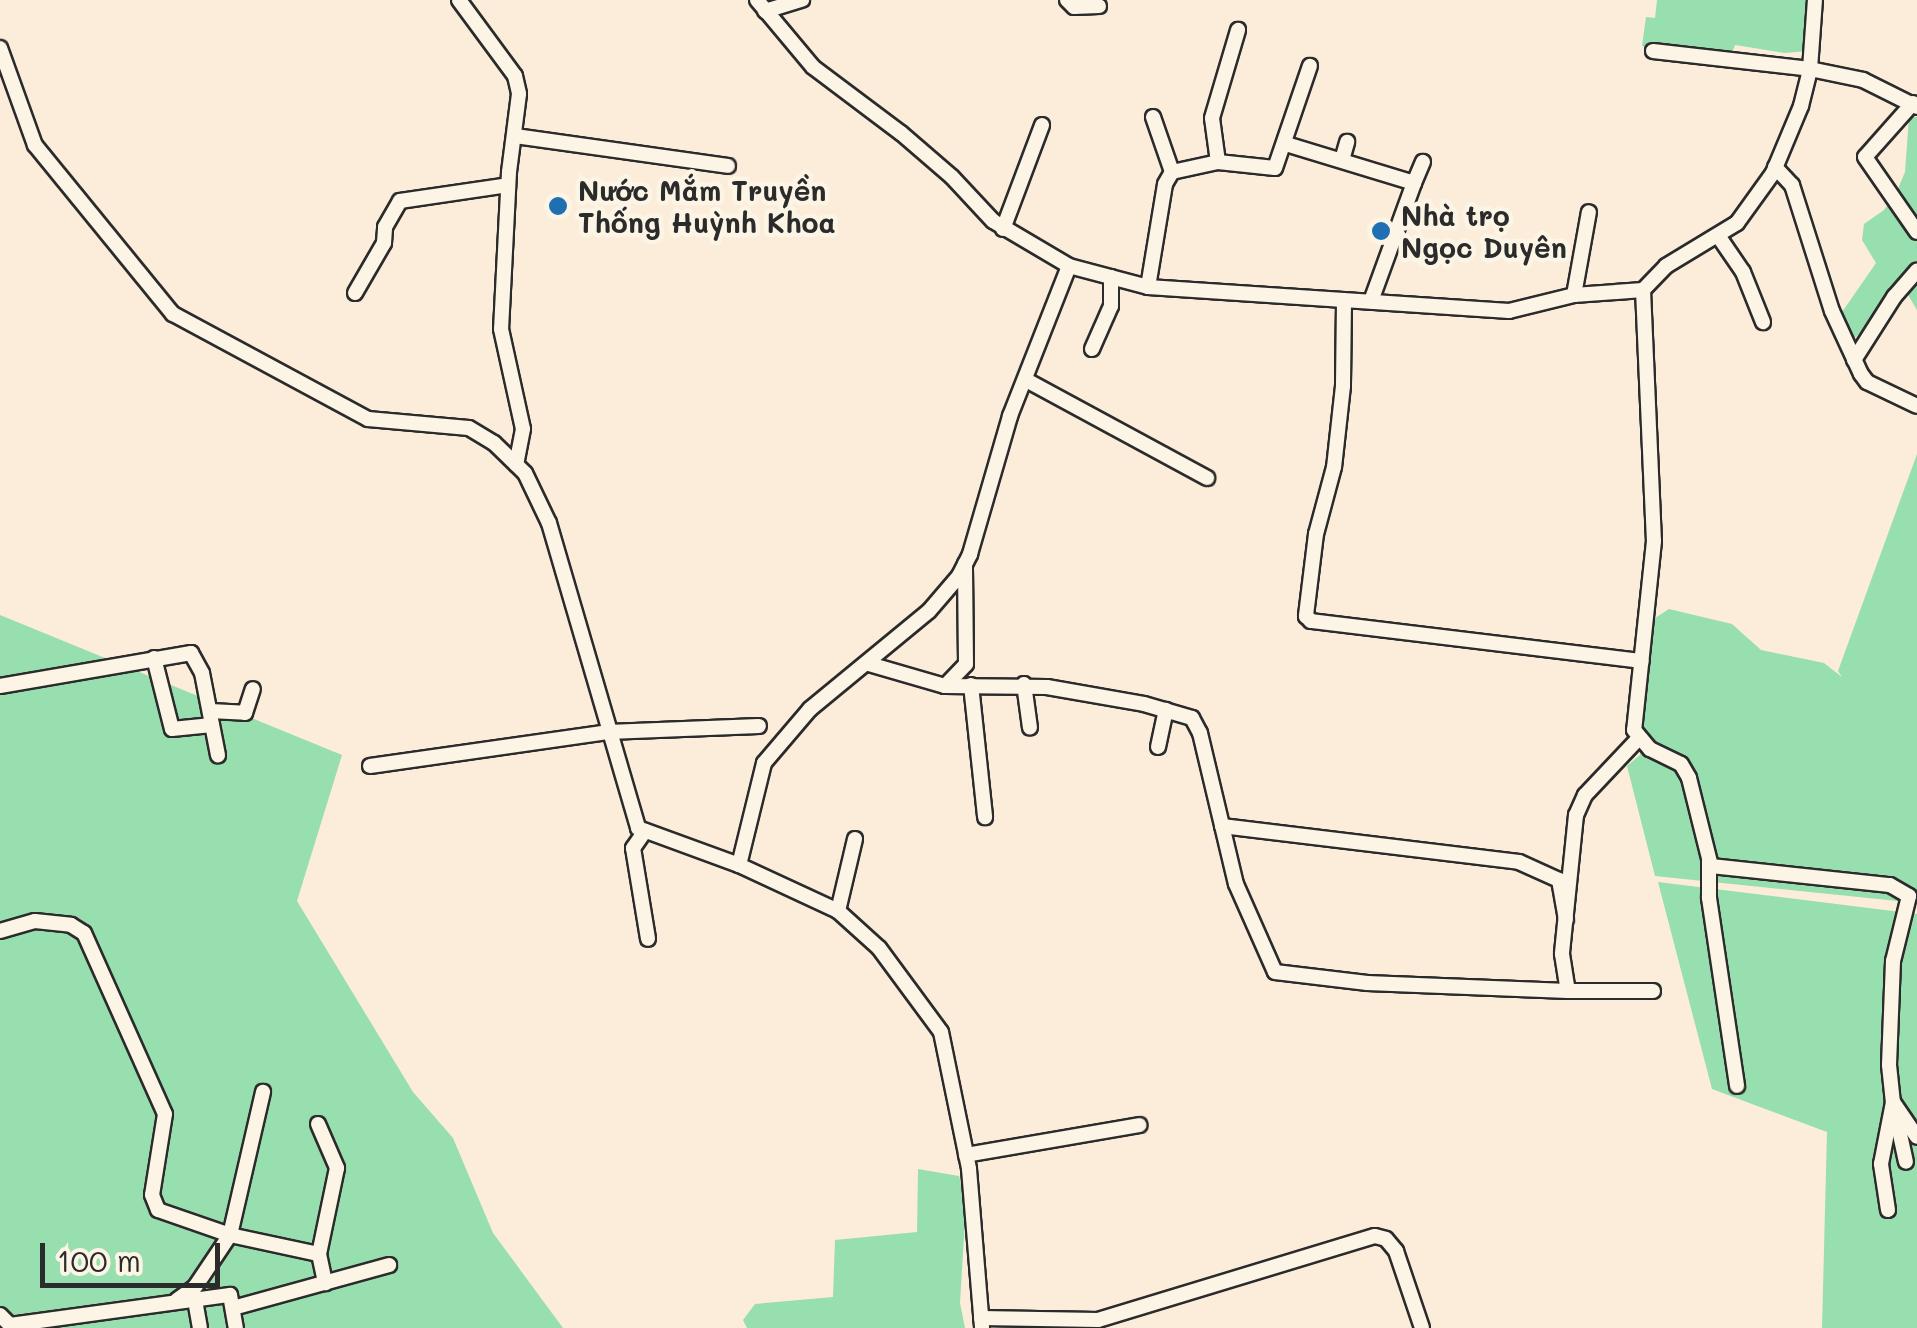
<!DOCTYPE html>
<html>
<head>
<meta charset="utf-8">
<style>
  body { margin:0 }
  #map { position:relative; width:1917px; height:1328px; overflow:hidden; background:#fcecda; font-family:Mali,sans-serif }
  div>[style] { position:absolute }
  [style*='--x'] { left:calc(var(--x)*1px); top:calc(var(--y)*1px); width:calc(var(--w)*1px); rotate:calc(var(--a)*1deg) }
  .green>* { inset:0; background:#97dfae }
  .roads { filter:drop-shadow(2px 0 #2b2b2b) drop-shadow(-2px 0 #2b2b2b) drop-shadow(0 2px #2b2b2b) drop-shadow(0 -2px #2b2b2b) }
  .street>* { height:14px; margin:-7px; padding:0 7px; transform-origin:7px; border-radius:7px; background:#fcf5e5 }
  .dots>* { width:28px; height:28px; translate:-50% -50%; box-sizing:border-box; border:5px solid #fcf5e5; border-radius:50% }
  span { translate:-50% -50%; white-space:nowrap; text-align:center; line-height:1.15; -webkit-text-stroke:9px #fcf5e5; paint-order:stroke }
  .poi-label { font-size:28px; color:#2b2b2b; font-weight:700 }
  .left { translate:0 -50%; text-align:left }
  .scale { position:absolute; left:40px; top:1243px; width:180px; height:45px; box-sizing:border-box; border:5px solid #2b2b2b; border-top:0; padding-left:12px; font-size:30px; line-height:35px; white-space:nowrap; color:#2b2b2b; -webkit-text-stroke:8px #fcf5e5; paint-order:stroke }
</style>
</head>
<body>
<div id="map">
  <div class="green">
    <div style="clip-path:polygon(1657px 0,1811px 0,1808px 51px,1785px 53px,1735px 45px,1731px 56px,1642px 46px,1646px 17px,1655px 18px)"></div>
    <div style="clip-path:polygon(1909px 117px,1917px 117px,1917px 310px,1907px 293px,1896px 292px,1856px 337px,1848px 336px,1840px 315px,1876px 263px,1862px 240px,1864px 224px,1884px 210px,1897px 191px,1905px 172px)"></div>
    <div style="clip-path:polygon(1917px 454px,1917px 903px,1655px 876px,1627px 766px,1640px 755px,1652px 620px,1669px 609px,1732px 624px,1761px 650px,1824px 663px,1842px 677px,1838px 671px)"></div>
    <div style="clip-path:polygon(0 615px,342px 755px,297px 901px,413px 1092px,453px 1138px,493px 1233px,563px 1328px,0 1328px)"></div>
    <div style="clip-path:polygon(1658px 882px,1917px 914px,1917px 1328px,1822px 1328px,1827px 1132px,1712px 1089px)"></div>
    <div style="clip-path:polygon(918px 1169px,959px 1176px,966px 1203px,960px 1303px,965px 1328px,747px 1328px,743px 1320px,755px 1304px,833px 1297px,835px 1240px,917px 1232px)"></div>
  </div>
  <div class="roads">
    <div class="street">
      <div style="--x:459;--y:0;--w:94;--a:53.6"></div>
      <div style="--x:515;--y:76;--w:18;--a:77"></div>
      <div style="--x:519;--y:94;--w:79;--a:97.3"></div>
      <div style="--x:509;--y:172;--w:157;--a:92.9"></div>
      <div style="--x:501;--y:329;--w:102;--a:77.6"></div>
      <div style="--x:523;--y:429;--w:36;--a:101"></div>
      <div style="--x:757;--y:0;--w:87;--a:50.1"></div>
      <div style="--x:813;--y:67;--w:110;--a:36.9"></div>
      <div style="--x:901;--y:133;--w:67;--a:40.8"></div>
      <div style="--x:952;--y:177;--w:60;--a:47"></div>
      <div style="--x:993;--y:221;--w:88;--a:30.6"></div>
      <div style="--x:1069;--y:266;--w:82;--a:14.9"></div>
      <div style="--x:1148;--y:287;--w:362;--a:3.8"></div>
      <div style="--x:1509;--y:311;--w:67;--a:-13.8"></div>
      <div style="--x:1574;--y:295;--w:69;--a:-4.1"></div>
      <div style="--x:1643;--y:290;--w:33;--a:-46"></div>
      <div style="--x:1666;--y:266;--w:83;--a:-31.2"></div>
      <div style="--x:1737;--y:223;--w:62;--a:-54.2"></div>
      <div style="--x:1773;--y:173;--w:73;--a:-67.3"></div>
      <div style="--x:1801;--y:106;--w:38;--a:-76"></div>
      <div style="--x:1810;--y:69;--w:69;--a:-85.9"></div>
      <div style="--x:1067;--y:0;--w:10;--a:45"></div>
      <div style="--x:1074;--y:7;--w:25;--a:-2"></div>
      <div style="--x:765;--y:11;--w:39;--a:-17"></div>
      <div style="--x:0;--y:48;--w:103;--a:70.2"></div>
      <div style="--x:35;--y:145;--w:218;--a:50.8"></div>
      <div style="--x:173;--y:314;--w:221;--a:28.3"></div>
      <div style="--x:368;--y:419;--w:101;--a:5.1"></div>
      <div style="--x:469;--y:428;--w:29;--a:31"></div>
      <div style="--x:494;--y:443;--w:43;--a:44.1"></div>
      <div style="--x:525;--y:473;--w:55;--a:64.4"></div>
      <div style="--x:549;--y:523;--w:318;--a:73.7"></div>
      <div style="--x:638;--y:828;--w:108;--a:20.1"></div>
      <div style="--x:739;--y:865;--w:109;--a:24.9"></div>
      <div style="--x:838;--y:911;--w:55;--a:42.1"></div>
      <div style="--x:879;--y:948;--w:104;--a:53.6"></div>
      <div style="--x:941;--y:1032;--w:140;--a:78.4"></div>
      <div style="--x:969;--y:1169;--w:160;--a:85.3"></div>
      <div style="--x:1653;--y:51;--w:158;--a:6.5"></div>
      <div style="--x:1810;--y:69;--w:54;--a:11.7"></div>
      <div style="--x:1863;--y:80;--w:60;--a:26.6"></div>
      <div style="--x:1913;--y:103;--w:72;--a:131.6"></div>
      <div style="--x:1865;--y:157;--w:91;--a:55.3"></div>
      <div style="--x:1153;--y:117;--w:58;--a:70.9"></div>
      <div style="--x:515;--y:136;--w:215;--a:8"></div>
      <div style="--x:1286;--y:144;--w:134;--a:16.9"></div>
      <div style="--x:1414;--y:183;--w:126;--a:110"></div>
      <div style="--x:1342;--y:160;--w:19;--a:-74"></div>
      <div style="--x:1218;--y:162;--w:44;--a:-97.8"></div>
      <div style="--x:1212;--y:118;--w:92;--a:-73.5"></div>
      <div style="--x:1775;--y:167;--w:25;--a:47"></div>
      <div style="--x:1792;--y:185;--w:132;--a:72.4"></div>
      <div style="--x:1832;--y:311;--w:69;--a:65.3"></div>
      <div style="--x:1861;--y:374;--w:10;--a:53"></div>
      <div style="--x:1867;--y:382;--w:55;--a:25.6"></div>
      <div style="--x:1414;--y:183;--w:23;--a:-67"></div>
      <div style="--x:1003;--y:229;--w:111;--a:-69.4"></div>
      <div style="--x:1719;--y:237;--w:42;--a:55.6"></div>
      <div style="--x:1743;--y:272;--w:54;--a:68.2"></div>
      <div style="--x:1148;--y:287;--w:104;--a:-80.6"></div>
      <div style="--x:1165;--y:184;--w:14;--a:-60"></div>
      <div style="--x:1172;--y:172;--w:47;--a:-12.3"></div>
      <div style="--x:1218;--y:162;--w:57;--a:6"></div>
      <div style="--x:1275;--y:168;--w:108;--a:-71.1"></div>
      <div style="--x:1643;--y:290;--w:251;--a:87.5"></div>
      <div style="--x:1654;--y:541;--w:190;--a:96"></div>
      <div style="--x:1634;--y:730;--w:25;--a:50"></div>
      <div style="--x:1650;--y:749;--w:34;--a:26"></div>
      <div style="--x:1681;--y:764;--w:16;--a:60"></div>
      <div style="--x:1689;--y:778;--w:91;--a:76"></div>
      <div style="--x:1711;--y:866;--w:180;--a:6.1"></div>
      <div style="--x:1890;--y:885;--w:22;--a:30"></div>
      <div style="--x:1909;--y:896;--w:67;--a:103.8"></div>
      <div style="--x:1893;--y:961;--w:104;--a:92.2"></div>
      <div style="--x:1889;--y:1065;--w:37;--a:84"></div>
      <div style="--x:1893;--y:1102;--w:42;--a:55.6"></div>
      <div style="--x:355;--y:293;--w:58;--a:-59.9"></div>
      <div style="--x:384;--y:243;--w:16;--a:-86"></div>
      <div style="--x:385;--y:227;--w:30;--a:-60"></div>
      <div style="--x:400;--y:201;--w:109;--a:-8.4"></div>
      <div style="--x:1574;--y:295;--w:84;--a:-79.8"></div>
      <div style="--x:1344;--y:302;--w:84;--a:90.7"></div>
      <div style="--x:1343;--y:386;--w:81;--a:96.3"></div>
      <div style="--x:1334;--y:467;--w:69;--a:105"></div>
      <div style="--x:1316;--y:534;--w:83;--a:97"></div>
      <div style="--x:1306;--y:616;--w:7;--a:45"></div>
      <div style="--x:1311;--y:621;--w:333;--a:6.9"></div>
      <div style="--x:1092;--y:349;--w:47;--a:-66.2"></div>
      <div style="--x:1111;--y:306;--w:29;--a:-90"></div>
      <div style="--x:1854;--y:360;--w:75;--a:-57.6"></div>
      <div style="--x:1894;--y:297;--w:35;--a:-49"></div>
      <div style="--x:1026;--y:380;--w:206;--a:28.4"></div>
      <div style="--x:154;--y:658;--w:73;--a:75.8"></div>
      <div style="--x:172;--y:729;--w:40;--a:-5.7"></div>
      <div style="--x:869;--y:664;--w:79;--a:16.1"></div>
      <div style="--x:945;--y:686;--w:102;--a:0.6"></div>
      <div style="--x:1047;--y:687;--w:98;--a:9.9"></div>
      <div style="--x:1144;--y:704;--w:50;--a:16.3"></div>
      <div style="--x:1192;--y:718;--w:17;--a:62"></div>
      <div style="--x:1200;--y:733;--w:155;--a:76.6"></div>
      <div style="--x:1236;--y:884;--w:96;--a:66.1"></div>
      <div style="--x:1275;--y:972;--w:93;--a:6.8"></div>
      <div style="--x:1367;--y:983;--w:201;--a:2.3"></div>
      <div style="--x:1024;--y:684;--w:44;--a:82.2"></div>
      <div style="--x:971;--y:685;--w:133;--a:83.9"></div>
      <div style="--x:0;--y:686;--w:194;--a:-9.8"></div>
      <div style="--x:191;--y:653;--w:23;--a:61"></div>
      <div style="--x:202;--y:673;--w:84;--a:79"></div>
      <div style="--x:945;--y:686;--w:30;--a:-46"></div>
      <div style="--x:966;--y:664;--w:100;--a:-90.6"></div>
      <div style="--x:210;--y:711;--w:35;--a:3"></div>
      <div style="--x:245;--y:713;--w:25;--a:-72"></div>
      <div style="--x:1638;--y:739;--w:77;--a:133.4"></div>
      <div style="--x:1585;--y:795;--w:22;--a:114"></div>
      <div style="--x:1576;--y:815;--w:140;--a:95.8"></div>
      <div style="--x:1562;--y:954;--w:37;--a:81"></div>
      <div style="--x:1568;--y:991;--w:85;--a:0"></div>
      <div style="--x:1158;--y:747;--w:38;--a:-78"></div>
      <div style="--x:370;--y:766;--w:240;--a:-8.1"></div>
      <div style="--x:608;--y:732;--w:151;--a:-2.3"></div>
      <div style="--x:1222;--y:826;--w:299;--a:6.9"></div>
      <div style="--x:1519;--y:862;--w:44;--a:24.2"></div>
      <div style="--x:1559;--y:880;--w:40;--a:80"></div>
      <div style="--x:645;--y:831;--w:21;--a:125"></div>
      <div style="--x:633;--y:848;--w:92;--a:80.6"></div>
      <div style="--x:1709;--y:861;--w:37;--a:90"></div>
      <div style="--x:1709;--y:898;--w:190;--a:81.5"></div>
      <div style="--x:739;--y:865;--w:105;--a:-76.2"></div>
      <div style="--x:764;--y:763;--w:71;--a:-49.6"></div>
      <div style="--x:810;--y:709;--w:154;--a:-39.5"></div>
      <div style="--x:929;--y:611;--w:46;--a:-49.4"></div>
      <div style="--x:959;--y:576;--w:25;--a:-63"></div>
      <div style="--x:970;--y:554;--w:144;--a:-73.8"></div>
      <div style="--x:1010;--y:416;--w:161;--a:-68.5"></div>
      <div style="--x:838;--y:911;--w:74;--a:-76.7"></div>
      <div style="--x:0;--y:931;--w:36;--a:-16"></div>
      <div style="--x:35;--y:921;--w:36;--a:6"></div>
      <div style="--x:71;--y:925;--w:15;--a:32"></div>
      <div style="--x:84;--y:933;--w:198;--a:65.9"></div>
      <div style="--x:165;--y:1114;--w:82;--a:99.1"></div>
      <div style="--x:152;--y:1195;--w:16;--a:68"></div>
      <div style="--x:158;--y:1210;--w:76;--a:19.1"></div>
      <div style="--x:230;--y:1235;--w:91;--a:12.1"></div>
      <div style="--x:319;--y:1254;--w:30;--a:78"></div>
      <div style="--x:318;--y:1124;--w:48;--a:66.6"></div>
      <div style="--x:337;--y:1168;--w:88;--a:101.8"></div>
      <div style="--x:966;--y:1155;--w:176;--a:-9.8"></div>
      <div style="--x:1888;--y:1210;--w:47;--a:-98.7"></div>
      <div style="--x:1881;--y:1164;--w:63;--a:-79"></div>
      <div style="--x:1893;--y:1102;--w:61;--a:77.8"></div>
      <div style="--x:177;--y:1300;--w:22;--a:-36"></div>
      <div style="--x:195;--y:1287;--w:63;--a:-56.1"></div>
      <div style="--x:230;--y:1235;--w:147;--a:-77"></div>
      <div style="--x:195;--y:1300;--w:28;--a:80"></div>
      <div style="--x:233;--y:1308;--w:162;--a:-15.4"></div>
      <div style="--x:0;--y:1315;--w:14;--a:45"></div>
      <div style="--x:10;--y:1325;--w:222;--a:-7.8"></div>
      <div style="--x:230;--y:1295;--w:34;--a:80"></div>
      <div style="--x:981;--y:1318;--w:117;--a:1"></div>
      <div style="--x:1098;--y:1320;--w:289;--a:-16.9"></div>
      <div style="--x:1375;--y:1236;--w:11;--a:15"></div>
      <div style="--x:1386;--y:1239;--w:16;--a:50"></div>
      <div style="--x:1396;--y:1251;--w:81;--a:71.3"></div>
    </div>
  </div>
  <div class="dots">
    <div style="left:558px;top:206px;background:#1f6fb2"></div>
    <div style="left:1381px;top:231px;background:#1f6fb2"></div>
  </div>
  <div class="poi-label">
    <span class="left" style="left:578px;top:206px">Nước Mắm Truyền<br>Thống Huỳnh Khoa</span>
    <span class="left" style="left:1401px;top:231px">Nhà trọ<br>Ngọc Duyên</span>
  </div>
  <div class="scale">100 m</div>
</div>
</body>
</html>
